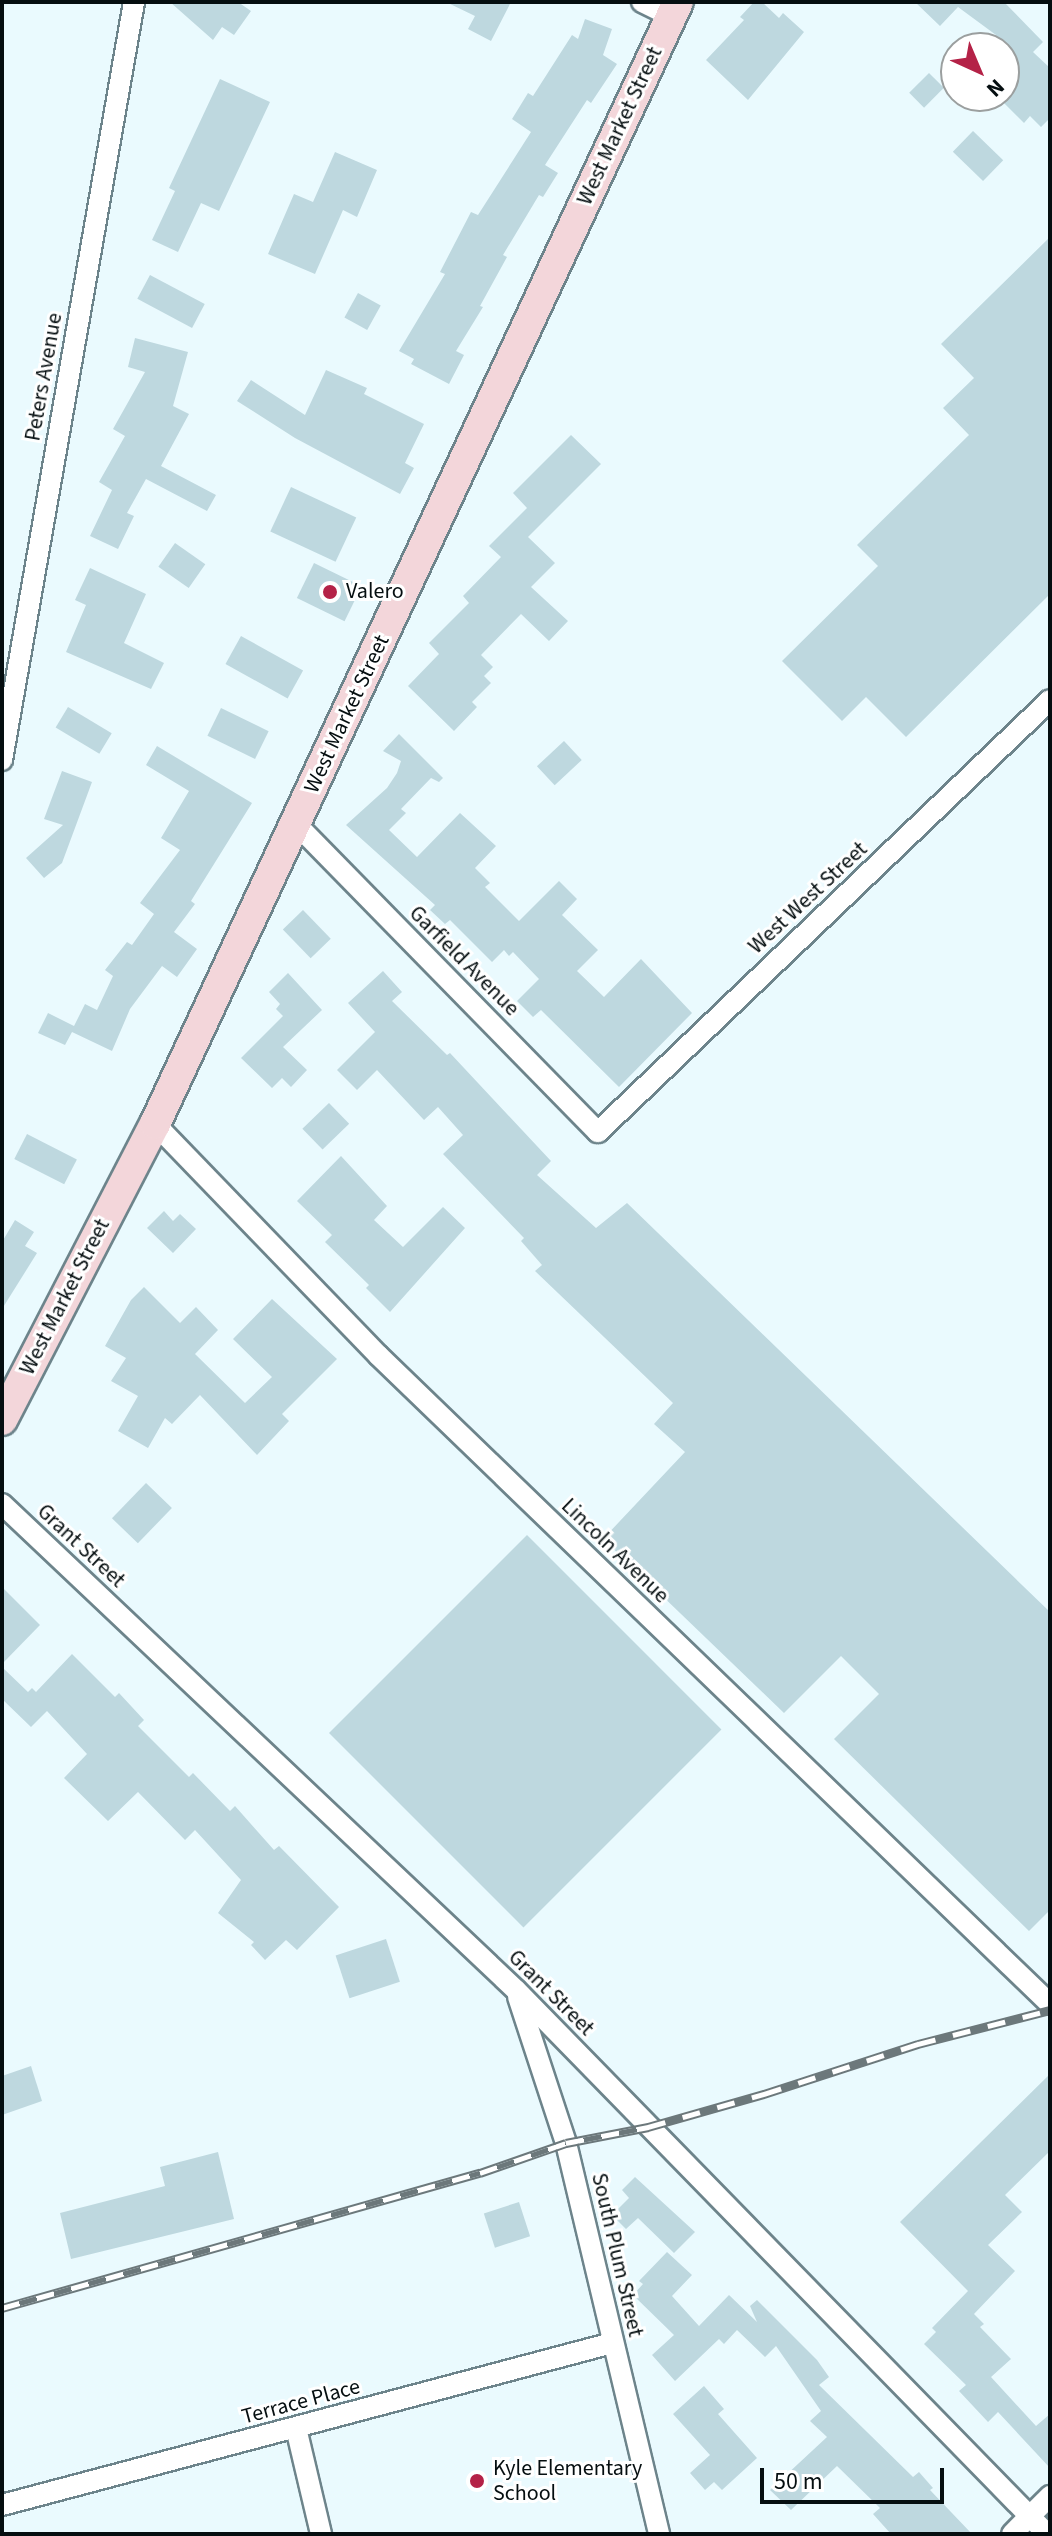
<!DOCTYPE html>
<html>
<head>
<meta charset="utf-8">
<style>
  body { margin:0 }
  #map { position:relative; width:1052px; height:2536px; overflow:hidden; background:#eafafe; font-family:"Source Sans 3",sans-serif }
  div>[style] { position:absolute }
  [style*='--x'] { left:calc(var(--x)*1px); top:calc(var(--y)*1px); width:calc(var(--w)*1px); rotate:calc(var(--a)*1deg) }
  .building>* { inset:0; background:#bed8df; transform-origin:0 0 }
  .roads { filter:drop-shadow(2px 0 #6d848b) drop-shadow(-2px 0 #6d848b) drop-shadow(0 2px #6d848b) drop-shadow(0 -2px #6d848b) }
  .minor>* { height:20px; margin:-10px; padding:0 10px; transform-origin:10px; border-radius:10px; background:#fff }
  .secondary>* { height:30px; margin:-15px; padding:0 15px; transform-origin:15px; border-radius:15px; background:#f3d6da }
  .rail>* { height:9px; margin-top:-4.5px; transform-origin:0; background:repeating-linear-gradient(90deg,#fff 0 18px,#6c787b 0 36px); box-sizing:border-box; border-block:2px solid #6c787b }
  .dots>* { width:22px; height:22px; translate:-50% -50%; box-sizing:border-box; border:4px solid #fff; border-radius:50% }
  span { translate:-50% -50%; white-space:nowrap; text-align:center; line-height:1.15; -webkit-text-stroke:6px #fff; paint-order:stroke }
  .street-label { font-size:22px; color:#050e10 }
  .poi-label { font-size:22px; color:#050e10 }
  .left { translate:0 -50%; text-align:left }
  .frame { position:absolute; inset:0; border:4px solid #050e10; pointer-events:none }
  .north { position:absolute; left:940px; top:32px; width:80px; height:80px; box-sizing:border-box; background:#fff; border:2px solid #9b9f9f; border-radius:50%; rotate:136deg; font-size:22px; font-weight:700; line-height:32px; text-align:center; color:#050e10 }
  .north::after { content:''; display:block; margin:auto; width:28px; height:36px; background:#b42247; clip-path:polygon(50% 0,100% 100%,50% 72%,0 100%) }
  .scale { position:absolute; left:760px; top:2468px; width:184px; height:36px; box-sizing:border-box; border:4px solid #050e10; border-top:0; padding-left:10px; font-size:24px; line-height:28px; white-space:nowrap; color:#050e10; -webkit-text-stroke:6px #fff; paint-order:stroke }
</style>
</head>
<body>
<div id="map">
  <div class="building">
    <div style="clip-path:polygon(170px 2px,238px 2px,251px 11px,234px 35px,222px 27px,213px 40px)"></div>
    <div style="clip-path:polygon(446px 2px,511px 2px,491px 41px,468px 29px,475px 16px)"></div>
    <div style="clip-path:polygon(754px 2px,762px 2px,779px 18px,783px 13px,804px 32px,748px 100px,706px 60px,744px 20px,740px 17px)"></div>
    <div style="clip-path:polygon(915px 2px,1004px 2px,1043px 42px,1033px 52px,1050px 68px,1050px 118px,1041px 127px,1030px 116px,1024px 123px,1004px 103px,1004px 48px,983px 48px,996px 35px,958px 7px,940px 26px)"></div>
    <div style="clip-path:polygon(585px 19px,612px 29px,603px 55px,617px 64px,591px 103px,587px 100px,545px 165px,558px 173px,543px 197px,539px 195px,503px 255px,507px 257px,480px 306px,483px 307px,456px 351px,464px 355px,449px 384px,411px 364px,414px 359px,399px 351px,445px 274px,440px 272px,471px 212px,478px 215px,531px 132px,512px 119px,528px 93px,533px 96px,572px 35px,578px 39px)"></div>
    <div style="left:929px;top:73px;width:21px;height:28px;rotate:45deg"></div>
    <div style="clip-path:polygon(220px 79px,270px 102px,219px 211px,201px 203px,178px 252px,152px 240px,175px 191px,169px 188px)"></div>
    <div style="left:973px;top:131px;width:42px;height:29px;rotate:44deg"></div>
    <div style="clip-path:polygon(335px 152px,377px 170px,357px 217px,343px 210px,315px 274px,268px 254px,294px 194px,313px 202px)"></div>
    <div style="clip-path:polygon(1050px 237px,1050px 594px,906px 737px,866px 697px,842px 721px,782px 661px,878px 566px,857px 545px,969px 435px,943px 408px,974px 378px,941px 344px)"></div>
    <div style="left:150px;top:275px;width:62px;height:27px;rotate:28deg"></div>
    <div style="left:358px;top:293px;width:26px;height:28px;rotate:29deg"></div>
    <div style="clip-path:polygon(135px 338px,188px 352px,173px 406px,189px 414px,161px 466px,216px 495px,207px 511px,146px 479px,127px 513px,134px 516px,118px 549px,90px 536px,112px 490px,99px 482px,125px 436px,113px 429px,145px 372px,128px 367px)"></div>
    <div style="clip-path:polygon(326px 370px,367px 388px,364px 394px,424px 424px,405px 463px,414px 468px,400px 494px,295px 438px,237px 401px,251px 380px,305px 415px)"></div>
    <div style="clip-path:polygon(571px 435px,601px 464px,528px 537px,555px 563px,531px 587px,568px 621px,549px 641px,521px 614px,481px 655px,493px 667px,484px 676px,491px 683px,472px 702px,477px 707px,454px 731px,408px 686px,439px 654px,429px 643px,469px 603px,463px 596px,501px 557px,489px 546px,527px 508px,513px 493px)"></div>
    <div style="left:291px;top:487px;width:72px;height:49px;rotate:25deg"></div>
    <div style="left:175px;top:543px;width:37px;height:29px;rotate:35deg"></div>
    <div style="left:314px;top:563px;width:53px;height:39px;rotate:26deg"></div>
    <div style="clip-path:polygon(90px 568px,146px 594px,124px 643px,164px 663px,151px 689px,66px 652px,86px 605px,75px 600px)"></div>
    <div style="left:241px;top:636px;width:71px;height:32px;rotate:29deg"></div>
    <div style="left:68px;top:707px;width:51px;height:24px;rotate:31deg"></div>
    <div style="left:221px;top:708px;width:53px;height:31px;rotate:26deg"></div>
    <div style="clip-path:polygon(399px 734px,443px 778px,439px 782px,431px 778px,401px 809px,406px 813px,389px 830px,417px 857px,460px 813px,496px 846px,475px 868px,490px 883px,485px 887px,519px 921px,559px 881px,577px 899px,562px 915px,598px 950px,577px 971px,604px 997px,641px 959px,692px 1013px,619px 1087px,541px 1010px,533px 1017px,517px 1001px,539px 979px,513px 952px,509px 956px,504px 950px,492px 962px,450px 920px,445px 924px,430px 910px,435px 905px,346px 825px,387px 788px,397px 773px,401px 761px,383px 751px)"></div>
    <div style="left:564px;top:741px;width:26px;height:37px;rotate:47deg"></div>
    <div style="clip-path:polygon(157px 746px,252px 803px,191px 901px,195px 904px,174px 932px,197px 949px,177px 977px,162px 966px,130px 1009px,112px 1051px,72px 1032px,65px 1045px,38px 1033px,48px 1013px,74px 1026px,85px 1004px,97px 1010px,113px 976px,105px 970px,127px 942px,132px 945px,154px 914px,140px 903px,180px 850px,161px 838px,189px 791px,146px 765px)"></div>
    <div style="clip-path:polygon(62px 771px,92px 782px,62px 863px,44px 878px,26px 858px,63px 825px,44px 819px)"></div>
    <div style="left:303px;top:910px;width:40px;height:28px;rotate:46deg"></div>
    <div style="clip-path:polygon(383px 971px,402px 992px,392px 1001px,447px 1055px,450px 1053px,551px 1161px,537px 1175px,596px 1228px,627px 1203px,1050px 1612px,1050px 1910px,1029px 1931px,834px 1739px,879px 1694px,841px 1656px,784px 1713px,603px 1539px,685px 1452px,654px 1424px,673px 1403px,535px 1271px,542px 1265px,521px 1241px,524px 1238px,443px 1154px,463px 1135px,438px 1107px,424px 1120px,377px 1070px,357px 1090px,337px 1070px,375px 1032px,348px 1003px)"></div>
    <div style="clip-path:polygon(288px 973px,322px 1010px,283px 1047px,307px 1070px,291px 1087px,282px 1078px,272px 1088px,241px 1058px,283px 1016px,276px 1009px,280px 1004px,269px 992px)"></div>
    <div style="left:329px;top:1103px;width:29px;height:37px;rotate:46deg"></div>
    <div style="left:27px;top:1134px;width:56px;height:28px;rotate:27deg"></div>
    <div style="clip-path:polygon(341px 1156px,387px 1206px,374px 1220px,403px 1247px,443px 1207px,465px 1228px,390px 1312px,366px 1288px,369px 1285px,325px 1242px,332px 1235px,297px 1201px)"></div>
    <div style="clip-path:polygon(164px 1211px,173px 1221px,180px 1214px,196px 1229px,173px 1253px,147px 1228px)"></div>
    <div style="clip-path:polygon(15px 1220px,34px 1232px,25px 1246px,37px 1253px,2px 1309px,2px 1242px)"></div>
    <div style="clip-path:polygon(144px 1287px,180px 1323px,196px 1307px,218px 1330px,195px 1354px,245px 1403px,272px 1377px,233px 1339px,272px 1299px,337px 1359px,282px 1414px,289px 1421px,257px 1455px,200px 1395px,172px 1424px,165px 1418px,148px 1448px,118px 1431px,138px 1396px,111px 1381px,126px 1358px,105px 1346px,131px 1300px)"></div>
    <div style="left:146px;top:1483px;width:36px;height:49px;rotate:44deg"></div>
    <div style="left:527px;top:1535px;width:275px;height:280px;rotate:45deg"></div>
    <div style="clip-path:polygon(2px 1587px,40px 1625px,2px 1664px)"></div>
    <div style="clip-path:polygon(72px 1654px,115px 1697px,119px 1693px,144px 1720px,138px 1726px,189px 1777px,193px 1773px,230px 1811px,235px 1806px,274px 1850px,279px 1846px,339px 1907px,297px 1950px,286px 1940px,265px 1960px,251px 1945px,254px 1942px,218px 1913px,241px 1880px,195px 1830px,185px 1840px,138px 1792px,108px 1821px,64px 1778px,87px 1754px,47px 1711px,31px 1727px,2px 1699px,2px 1667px,28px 1692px,32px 1688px,36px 1692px)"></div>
    <div style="left:386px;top:1939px;width:45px;height:53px;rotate:72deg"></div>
    <div style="clip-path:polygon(31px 2066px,42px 2101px,2px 2115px,2px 2076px)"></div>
    <div style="clip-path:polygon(1050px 2074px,1050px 2151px,1005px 2195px,1022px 2212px,988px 2245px,1015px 2271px,974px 2314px,984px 2324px,980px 2327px,1011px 2359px,991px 2377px,1036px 2426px,1050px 2414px,1050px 2468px,998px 2412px,988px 2422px,959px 2391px,966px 2385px,924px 2344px,936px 2332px,932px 2328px,968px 2291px,900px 2222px)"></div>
    <div style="clip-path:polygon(218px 2152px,234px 2219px,71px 2259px,60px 2213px,165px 2186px,160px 2167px)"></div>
    <div style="clip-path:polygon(635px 2177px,695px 2232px,674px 2253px,638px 2218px,626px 2229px,612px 2215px,629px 2198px,622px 2190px)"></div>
    <div style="left:519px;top:2202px;width:36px;height:37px;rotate:72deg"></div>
    <div style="clip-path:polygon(667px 2252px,692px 2275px,672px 2296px,699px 2326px,729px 2295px,757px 2322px,750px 2306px,757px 2300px,817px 2360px,829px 2377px,819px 2385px,913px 2477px,919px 2472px,933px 2488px,930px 2490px,972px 2534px,891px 2534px,873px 2514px,880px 2508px,837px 2466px,791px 2510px,770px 2490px,827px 2437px,810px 2421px,821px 2411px,776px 2346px,765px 2357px,737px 2330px,724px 2344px,719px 2339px,675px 2381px,652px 2355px,674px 2335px,633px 2295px,643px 2284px,639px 2281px)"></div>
    <div style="clip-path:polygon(704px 2386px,724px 2409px,718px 2414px,757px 2458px,722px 2490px,714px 2482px,705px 2490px,690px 2473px,710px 2455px,673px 2414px)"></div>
  </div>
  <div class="roads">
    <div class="minor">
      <div style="--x:642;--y:2;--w:32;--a:26"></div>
      <div style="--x:2;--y:760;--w:769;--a:-80.12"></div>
      <div style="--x:296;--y:824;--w:431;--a:45.6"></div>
      <div style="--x:598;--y:1132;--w:625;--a:-43.7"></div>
      <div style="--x:155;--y:1124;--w:321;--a:46"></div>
      <div style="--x:378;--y:1355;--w:934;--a:44"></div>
      <div style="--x:2;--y:1504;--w:707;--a:43.4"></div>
      <div style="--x:516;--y:1990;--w:760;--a:45.69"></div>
      <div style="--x:518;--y:1997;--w:154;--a:71.8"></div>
      <div style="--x:566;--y:2143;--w:402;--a:76.6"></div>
      <div style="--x:296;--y:2428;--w:109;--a:76.7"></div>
      <div style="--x:2;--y:2505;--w:631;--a:-14.87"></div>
      <div style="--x:1012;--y:2534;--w:54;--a:-45"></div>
    </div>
    <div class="secondary">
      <div style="--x:2;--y:1420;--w:333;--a:-62.7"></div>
      <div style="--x:155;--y:1124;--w:1238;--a:-65.01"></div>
    </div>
  </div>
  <div class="rail">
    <div style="--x:2;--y:2308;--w:497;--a:-15.8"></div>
    <div style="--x:480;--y:2173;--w:91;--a:-19.2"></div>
    <div style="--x:566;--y:2143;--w:84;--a:-11"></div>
    <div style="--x:648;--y:2127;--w:121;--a:-15.9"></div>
    <div style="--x:764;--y:2094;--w:162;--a:-18"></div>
    <div style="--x:918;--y:2044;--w:136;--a:-14.4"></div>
  </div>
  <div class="dots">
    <div style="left:330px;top:592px;background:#b42247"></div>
    <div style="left:477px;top:2481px;background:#b42247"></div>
  </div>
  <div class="street-label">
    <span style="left:620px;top:126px;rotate:-65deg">West Market Street</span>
    <span style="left:44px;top:377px;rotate:-80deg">Peters Avenue</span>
    <span style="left:347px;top:714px;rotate:-65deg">West Market Street</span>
    <span style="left:808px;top:898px;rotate:-43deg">West West Street</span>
    <span style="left:464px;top:961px;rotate:45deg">Garfield Avenue</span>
    <span style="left:65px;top:1297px;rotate:-63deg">West Market Street</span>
    <span style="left:81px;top:1546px;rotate:43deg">Grant Street</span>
    <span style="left:615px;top:1551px;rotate:44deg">Lincoln Avenue</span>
    <span style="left:551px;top:1993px;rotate:45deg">Grant Street</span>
    <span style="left:617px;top:2255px;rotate:77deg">South Plum Street</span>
    <span style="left:301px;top:2402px;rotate:-15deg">Terrace Place</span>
  </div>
  <div class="poi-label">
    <span class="left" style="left:346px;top:592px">Valero</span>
    <span class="left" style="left:493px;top:2481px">Kyle Elementary<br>School</span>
  </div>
  <div class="frame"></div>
  <div class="north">N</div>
  <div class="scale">50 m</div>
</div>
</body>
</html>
